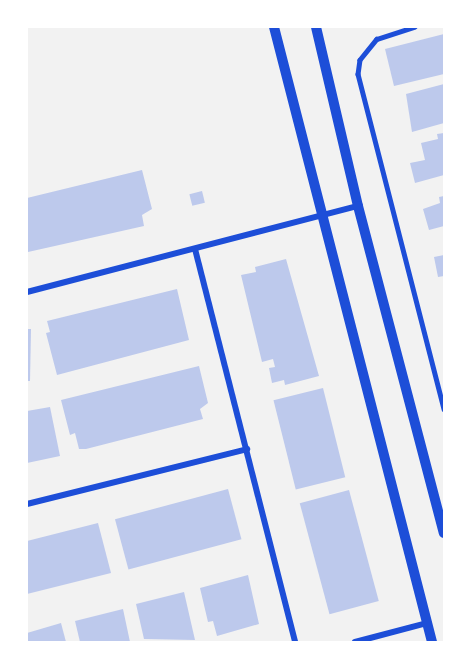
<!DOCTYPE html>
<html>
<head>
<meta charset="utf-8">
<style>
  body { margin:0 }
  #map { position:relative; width:471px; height:669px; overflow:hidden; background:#f2f2f2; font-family:"Public Sans",sans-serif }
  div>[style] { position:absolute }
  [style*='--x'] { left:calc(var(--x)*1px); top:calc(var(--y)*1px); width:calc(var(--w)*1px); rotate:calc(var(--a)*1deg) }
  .building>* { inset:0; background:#bdc9ec; transform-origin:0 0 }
  .service>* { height:4.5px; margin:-2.25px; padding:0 2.25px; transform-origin:2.25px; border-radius:2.25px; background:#1d4ed8 }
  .minor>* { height:6px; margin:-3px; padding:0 3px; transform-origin:3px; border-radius:3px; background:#1d4ed8 }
  .tertiary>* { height:10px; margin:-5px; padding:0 5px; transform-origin:5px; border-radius:5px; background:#1d4ed8 }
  span { translate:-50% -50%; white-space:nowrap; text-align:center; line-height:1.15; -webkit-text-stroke:5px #fff; paint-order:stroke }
  .frame { position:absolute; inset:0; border:28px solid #fff; pointer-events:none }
</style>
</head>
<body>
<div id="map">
  <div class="building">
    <div style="clip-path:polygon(444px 34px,444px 74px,394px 86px,385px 49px)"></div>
    <div style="clip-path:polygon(444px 84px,444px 123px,412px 132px,406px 94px)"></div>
    <div style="clip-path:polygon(444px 133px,444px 175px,415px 183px,410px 163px,425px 160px,421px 143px,438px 139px,437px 134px)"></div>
    <div style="clip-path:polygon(142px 170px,152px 209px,142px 215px,144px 226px,28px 252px,27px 198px)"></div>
    <div style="left:202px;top:191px;width:12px;height:13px;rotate:76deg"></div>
    <div style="clip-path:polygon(444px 196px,444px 226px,429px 230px,423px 209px,440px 203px,439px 197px)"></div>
    <div style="clip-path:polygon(444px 255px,444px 276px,438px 277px,434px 257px)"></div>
    <div style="clip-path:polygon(286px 259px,319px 376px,285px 385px,284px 380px,272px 383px,269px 368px,275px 367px,273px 359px,262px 362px,241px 275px,256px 272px,255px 267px)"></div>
    <div style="clip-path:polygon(177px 289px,189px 340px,57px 375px,46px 333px,50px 332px,47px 321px)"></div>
    <div style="clip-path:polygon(27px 329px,31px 329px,30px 381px,27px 381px)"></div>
    <div style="clip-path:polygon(199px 366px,208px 403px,200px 409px,203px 419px,86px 449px,79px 449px,75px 433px,70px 435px,61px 400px)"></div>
    <div style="left:323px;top:388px;width:92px;height:51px;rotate:76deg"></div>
    <div style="clip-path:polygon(50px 407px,60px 456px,27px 463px,27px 411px)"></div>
    <div style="left:228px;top:489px;width:52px;height:117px;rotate:75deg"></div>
    <div style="left:349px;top:490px;width:115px;height:51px;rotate:75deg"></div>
    <div style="clip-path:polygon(98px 523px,111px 573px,27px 594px,27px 541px)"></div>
    <div style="clip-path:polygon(248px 575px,259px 624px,217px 636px,213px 621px,208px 622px,200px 588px)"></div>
    <div style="clip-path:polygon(184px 592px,195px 640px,144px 639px,136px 604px)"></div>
    <div style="clip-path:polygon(123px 609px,130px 642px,80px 642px,75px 621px)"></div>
    <div style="clip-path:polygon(61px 623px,66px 642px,27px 642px,27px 633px)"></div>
  </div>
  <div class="service">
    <div style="--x:415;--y:27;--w:40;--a:162"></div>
    <div style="--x:377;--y:39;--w:27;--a:129"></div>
    <div style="--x:360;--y:60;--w:14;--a:98"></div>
    <div style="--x:358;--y:74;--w:346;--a:75.6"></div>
  </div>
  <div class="minor">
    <div style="--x:195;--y:249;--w:406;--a:75.7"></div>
    <div style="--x:27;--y:292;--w:342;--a:-14.6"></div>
    <div style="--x:27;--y:504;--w:227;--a:-14"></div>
    <div style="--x:355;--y:642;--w:74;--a:-14.8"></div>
  </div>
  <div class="tertiary">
    <div style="--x:274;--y:27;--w:635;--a:75.59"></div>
    <div style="--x:316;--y:27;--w:184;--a:76.8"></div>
    <div style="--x:358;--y:206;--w:338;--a:75.3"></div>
  </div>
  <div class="frame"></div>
</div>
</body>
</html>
